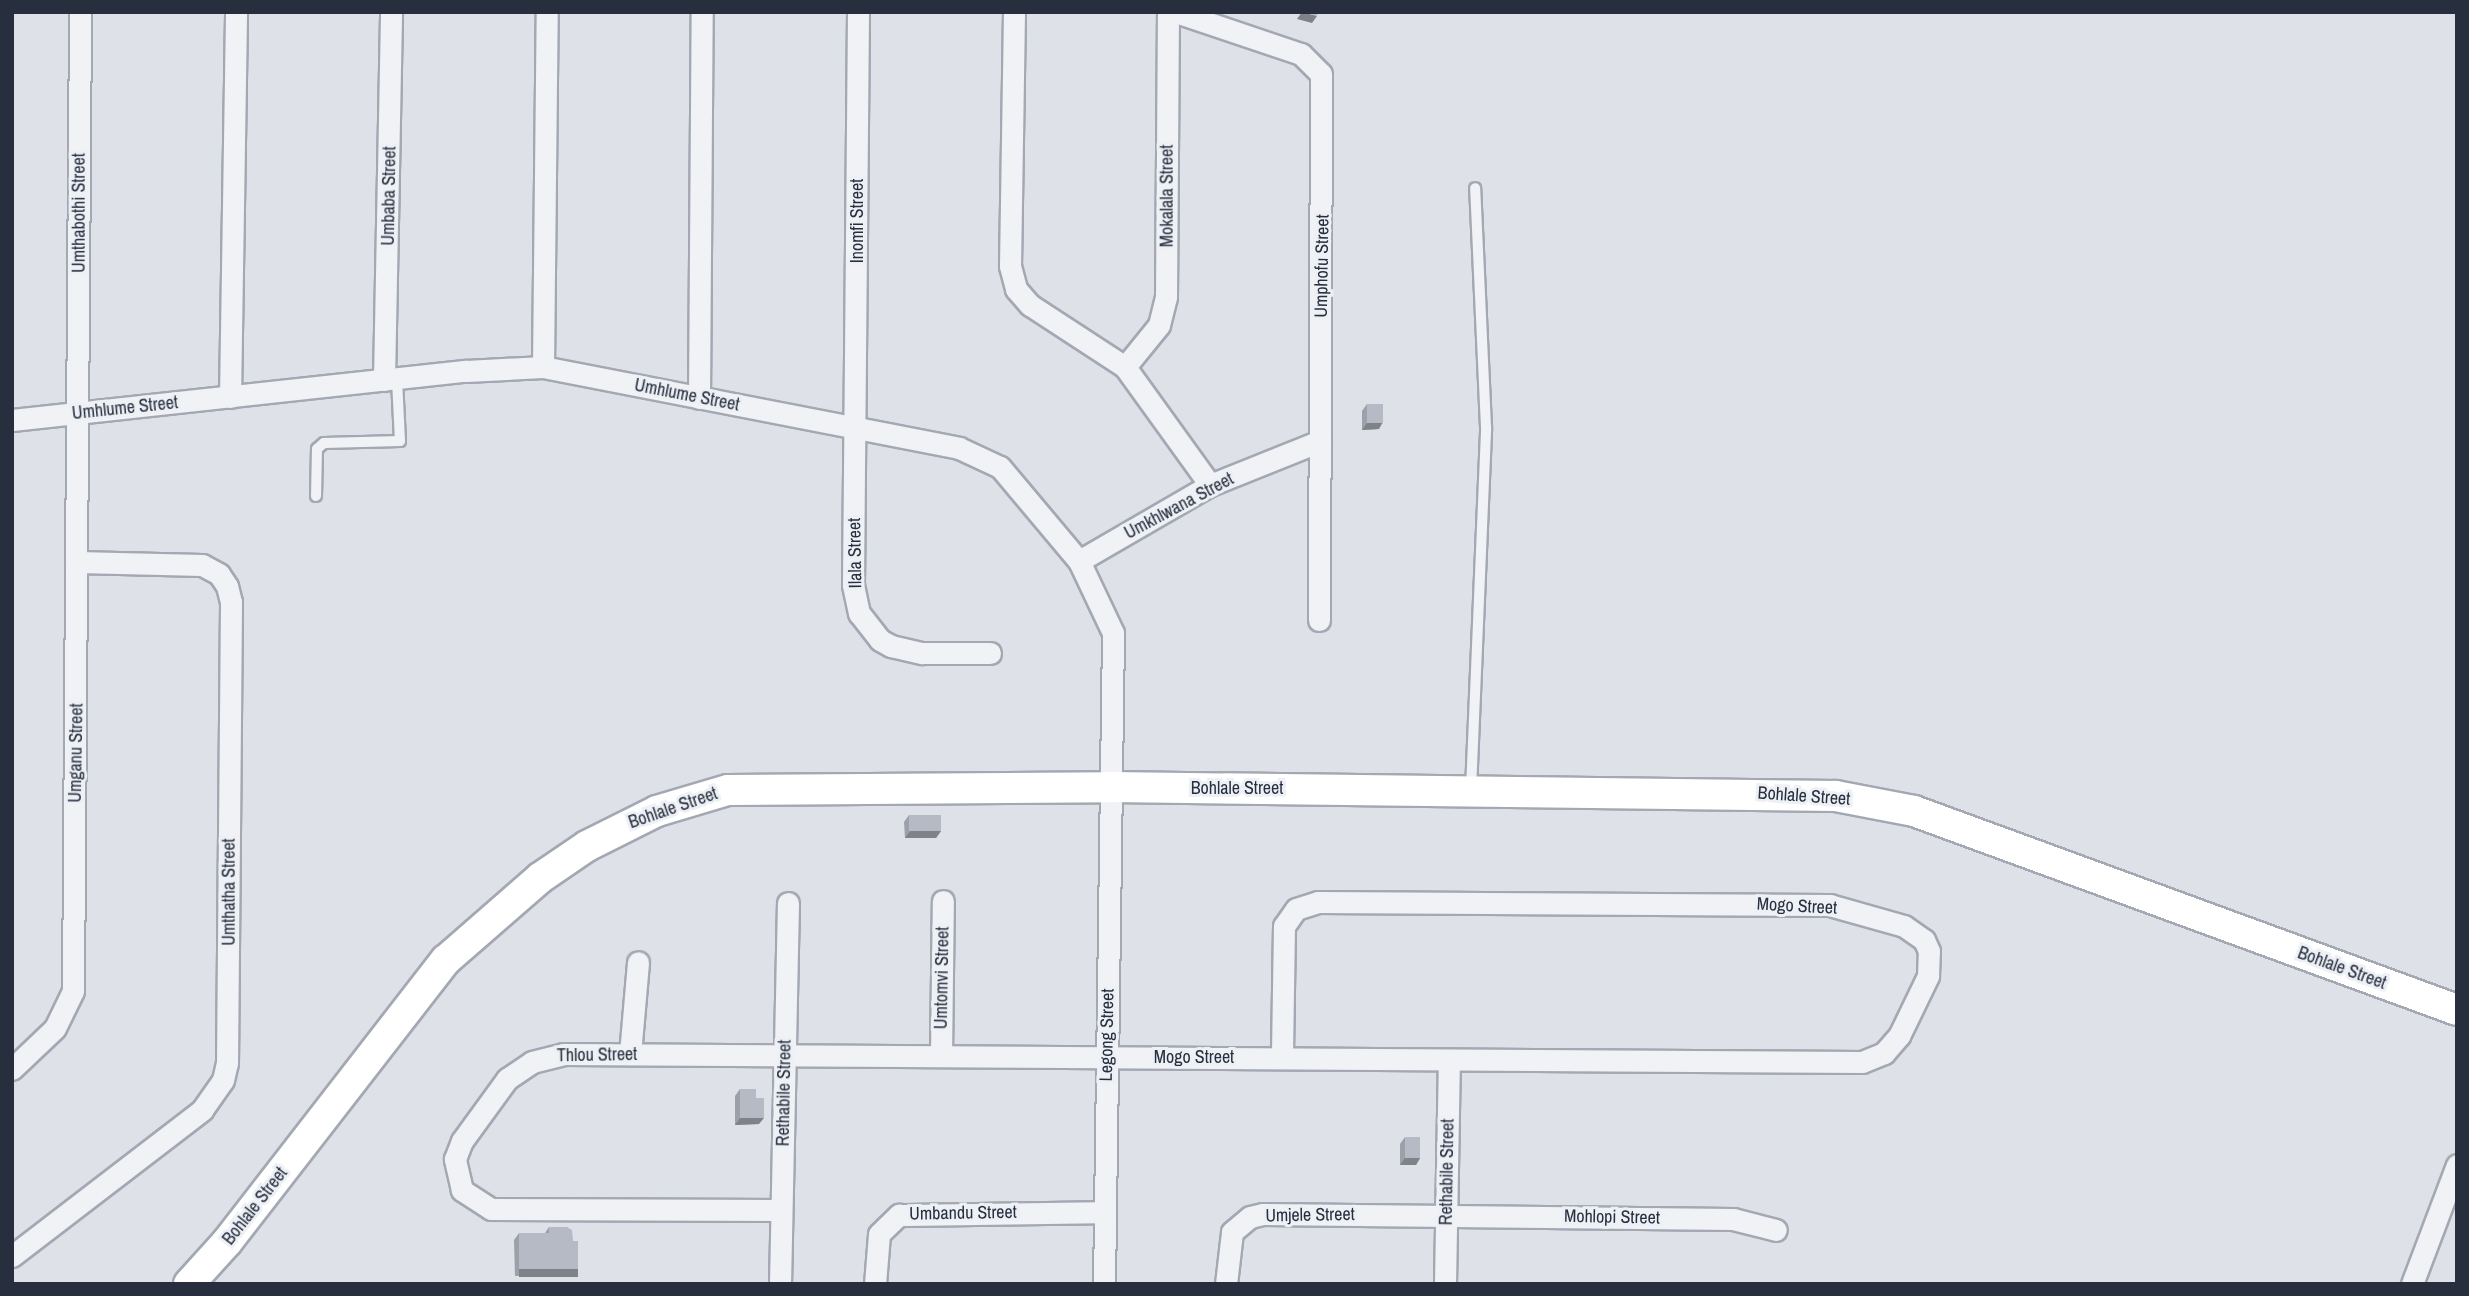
<!DOCTYPE html>
<html>
<head>
<meta charset="utf-8">
<style>
  body { margin:0 }
  #map { position:relative; width:2469px; height:1296px; overflow:hidden; background:#dee1e8; font-family:"Archivo Narrow",sans-serif }
  div>[style] { position:absolute }
  [style*='--x'] { left:calc(var(--x)*1px); top:calc(var(--y)*1px); width:calc(var(--w)*1px); rotate:calc(var(--a)*1deg) }
  .roads { filter:drop-shadow(2px 0 #a3a8b2) drop-shadow(-2px 0 #a3a8b2) drop-shadow(0 2px #a3a8b2) drop-shadow(0 -2px #a3a8b2) }
  .lane>* { height:10px; margin:-5px; padding:0 5px; transform-origin:5px; border-radius:5px; background:#f1f2f6 }
  .street>* { height:21px; margin:-10.5px; padding:0 10.5px; transform-origin:10.5px; border-radius:10.5px; background:#f1f2f6 }
  .secondary>* { height:30px; margin:-15px; padding:0 15px; transform-origin:15px; border-radius:15px; background:#fff }
  .wall>* { inset:0; background:#9ca0a9 }
  .shaded-wall>* { inset:0; background:#7f8289; transform-origin:0 0 }
  .building>* { inset:0; background:#b5bac4; transform-origin:0 0 }
  span { translate:-50% -50%; white-space:nowrap; text-align:center; line-height:1.15; -webkit-text-stroke:6px #edf0f5; paint-order:stroke }
  .street-label { font-size:18px; color:#272e3e }
  .frame { position:absolute; inset:0; border:14px solid #272e3e; pointer-events:none }
</style>
</head>
<body>
<div id="map">
  <div class="roads">
    <div class="lane">
      <div style="--x:316;--y:496;--w:47;--a:-88.8"></div>
      <div style="--x:317;--y:449;--w:9;--a:-41"></div>
      <div style="--x:324;--y:443;--w:76;--a:-1.5"></div>
      <div style="--x:400;--y:441;--w:62;--a:-92.8"></div>
      <div style="--x:1471;--y:790;--w:363;--a:-87.6"></div>
      <div style="--x:1486;--y:427;--w:239;--a:-92.6"></div>
    </div>
    <div class="street">
      <div style="--x:858;--y:12;--w:573;--a:90.5"></div>
      <div style="--x:853;--y:585;--w:29;--a:78"></div>
      <div style="--x:859;--y:613;--w:34;--a:52"></div>
      <div style="--x:880;--y:640;--w:13;--a:29"></div>
      <div style="--x:891;--y:646;--w:32;--a:13"></div>
      <div style="--x:922;--y:653;--w:68;--a:0"></div>
      <div style="--x:1014;--y:12;--w:254;--a:90.9"></div>
      <div style="--x:1010;--y:266;--w:24;--a:75"></div>
      <div style="--x:1016;--y:289;--w:21;--a:49"></div>
      <div style="--x:1030;--y:305;--w:113;--a:33.1"></div>
      <div style="--x:1125;--y:367;--w:145;--a:54.2"></div>
      <div style="--x:1176;--y:12;--w:132;--a:18.6"></div>
      <div style="--x:1301;--y:54;--w:28;--a:45"></div>
      <div style="--x:1321;--y:74;--w:546;--a:90.21"></div>
      <div style="--x:543;--y:367;--w:355;--a:-89.4"></div>
      <div style="--x:1125;--y:367;--w:54;--a:-51"></div>
      <div style="--x:1159;--y:325;--w:29;--a:-76"></div>
      <div style="--x:1166;--y:297;--w:285;--a:-89.6"></div>
      <div style="--x:384;--y:380;--w:368;--a:-88.9"></div>
      <div style="--x:230;--y:397;--w:385;--a:-89.1"></div>
      <div style="--x:699;--y:398;--w:386;--a:-89.6"></div>
      <div style="--x:12;--y:420;--w:457;--a:-6.2"></div>
      <div style="--x:466;--y:371;--w:77;--a:-3"></div>
      <div style="--x:543;--y:367;--w:424;--a:11"></div>
      <div style="--x:959;--y:448;--w:45;--a:24.9"></div>
      <div style="--x:1000;--y:467;--w:123;--a:50"></div>
      <div style="--x:1079;--y:561;--w:80;--a:64.7"></div>
      <div style="--x:1113;--y:633;--w:651;--a:90.79"></div>
      <div style="--x:1079;--y:561;--w:151;--a:-30.1"></div>
      <div style="--x:1210;--y:485;--w:118;--a:-21.8"></div>
      <div style="--x:630;--y:1054;--w:92;--a:-85"></div>
      <div style="--x:941;--y:1055;--w:154;--a:-89.3"></div>
      <div style="--x:12;--y:1069;--w:59;--a:-43.6"></div>
      <div style="--x:55;--y:1028;--w:41;--a:-64.1"></div>
      <div style="--x:73;--y:991;--w:979;--a:-89.59"></div>
      <div style="--x:781;--y:1210;--w:290;--a:-179.8"></div>
      <div style="--x:491;--y:1209;--w:35;--a:-147"></div>
      <div style="--x:462;--y:1190;--w:32;--a:-103"></div>
      <div style="--x:455;--y:1159;--w:19;--a:-69"></div>
      <div style="--x:462;--y:1141;--w:77;--a:-54"></div>
      <div style="--x:507;--y:1079;--w:30;--a:-34"></div>
      <div style="--x:532;--y:1062;--w:32;--a:-14"></div>
      <div style="--x:563;--y:1054;--w:1299;--a:0.35"></div>
      <div style="--x:1862;--y:1062;--w:24;--a:-22"></div>
      <div style="--x:1884;--y:1053;--w:23;--a:-49"></div>
      <div style="--x:1899;--y:1036;--w:67;--a:-64.2"></div>
      <div style="--x:1928;--y:976;--w:25;--a:-88"></div>
      <div style="--x:1929;--y:951;--w:12;--a:-114"></div>
      <div style="--x:1924;--y:940;--w:24;--a:-145"></div>
      <div style="--x:1904;--y:926;--w:77;--a:-164.2"></div>
      <div style="--x:1830;--y:905;--w:512;--a:-179.66"></div>
      <div style="--x:1318;--y:902;--w:23;--a:162"></div>
      <div style="--x:1296;--y:909;--w:21;--a:125"></div>
      <div style="--x:1284;--y:926;--w:131;--a:90.9"></div>
      <div style="--x:12;--y:1256;--w:240;--a:-37.5"></div>
      <div style="--x:202;--y:1110;--w:37;--a:-55"></div>
      <div style="--x:223;--y:1080;--w:17;--a:-77"></div>
      <div style="--x:227;--y:1063;--w:461;--a:-89.5"></div>
      <div style="--x:231;--y:602;--w:16;--a:-104"></div>
      <div style="--x:227;--y:586;--w:14;--a:-124"></div>
      <div style="--x:219;--y:574;--w:19;--a:-152"></div>
      <div style="--x:202;--y:565;--w:125;--a:-178.6"></div>
      <div style="--x:780;--y:1284;--w:381;--a:-88.8"></div>
      <div style="--x:875;--y:1284;--w:50;--a:-85.4"></div>
      <div style="--x:879;--y:1234;--w:28;--a:-44"></div>
      <div style="--x:899;--y:1215;--w:206;--a:-0.8"></div>
      <div style="--x:1226;--y:1284;--w:52;--a:-83.4"></div>
      <div style="--x:1232;--y:1232;--w:23;--a:-40"></div>
      <div style="--x:1250;--y:1217;--w:13;--a:-13"></div>
      <div style="--x:1263;--y:1214;--w:470;--a:0.6"></div>
      <div style="--x:1733;--y:1219;--w:44;--a:14.3"></div>
      <div style="--x:1445;--y:1284;--w:224;--a:-89"></div>
      <div style="--x:2412;--y:1284;--w:127;--a:-69.3"></div>
    </div>
    <div class="secondary">
      <div style="--x:189;--y:1284;--w:57;--a:-47.9"></div>
      <div style="--x:227;--y:1242;--w:357;--a:-52.2"></div>
      <div style="--x:446;--y:960;--w:125;--a:-41.1"></div>
      <div style="--x:540;--y:878;--w:57;--a:-34.2"></div>
      <div style="--x:587;--y:846;--w:78;--a:-26.6"></div>
      <div style="--x:657;--y:811;--w:74;--a:-16.5"></div>
      <div style="--x:728;--y:790;--w:383;--a:-0.4"></div>
      <div style="--x:1111;--y:787;--w:725;--a:0.71"></div>
      <div style="--x:1836;--y:796;--w:79;--a:10.9"></div>
      <div style="--x:1914;--y:811;--w:578;--a:20.13"></div>
    </div>
  </div>
  <div class="wall">
    <div style="clip-path:polygon(1367px 404px,1379px 429px,1362px 430px,1362px 411px)"></div>
    <div style="clip-path:polygon(909px 815px,941px 831px,936px 838px,905px 838px,904px 822px)"></div>
    <div style="clip-path:polygon(740px 1089px,756px 1098px,759px 1124px,735px 1125px,735px 1096px)"></div>
    <div style="clip-path:polygon(1405px 1137px,1420px 1158px,1416px 1165px,1400px 1165px,1400px 1144px)"></div>
    <div style="clip-path:polygon(549px 1227px,573px 1241px,578px 1269px,574px 1276px,515px 1276px,514px 1240px,519px 1233px,545px 1233px)"></div>
  </div>
  <div class="shaded-wall">
    <div style="clip-path:polygon(1302px 12px,1317px 16px,1312px 23px,1297px 19px)"></div>
    <div style="clip-path:polygon(1383px 422px,1379px 429px,1362px 430px,1367px 423px)"></div>
    <div style="clip-path:polygon(910px 831px,941px 831px,936px 838px,905px 838px)"></div>
    <div style="clip-path:polygon(740px 1118px,764px 1118px,759px 1124px,735px 1125px)"></div>
    <div style="clip-path:polygon(1405px 1158px,1420px 1158px,1416px 1165px,1400px 1165px)"></div>
    <div style="left:519px;top:1269px;width:59px;height:8px"></div>
  </div>
  <div class="building">
    <div style="clip-path:polygon(1303px 12px,1318px 12px,1317px 16px)"></div>
    <div style="left:1367px;top:404px;width:16px;height:19px"></div>
    <div style="left:909px;top:815px;width:32px;height:16px"></div>
    <div style="clip-path:polygon(740px 1089px,756px 1089px,756px 1098px,764px 1098px,764px 1118px,740px 1118px)"></div>
    <div style="left:1405px;top:1137px;width:15px;height:21px"></div>
    <div style="clip-path:polygon(549px 1227px,567px 1227px,572px 1230px,573px 1241px,578px 1241px,578px 1269px,519px 1269px,519px 1233px,549px 1233px)"></div>
  </div>
  <div class="street-label">
    <span style="left:389px;top:196px;rotate:-89deg">Umbaba Street</span>
    <span style="left:1167px;top:196px;rotate:-90deg">Mokalala Street</span>
    <span style="left:79px;top:213px;rotate:-90deg">Umthabothi Street</span>
    <span style="left:857px;top:221px;rotate:-90deg">Inomfi Street</span>
    <span style="left:1322px;top:266px;rotate:-89deg">Umphofu Street</span>
    <span style="left:687px;top:395px;rotate:11deg">Umhlume Street</span>
    <span style="left:125px;top:408px;rotate:-6deg">Umhlume Street</span>
    <span style="left:1179px;top:506px;rotate:-28deg">Umkhlwana Street</span>
    <span style="left:855px;top:553px;rotate:-91deg">Ilala Street</span>
    <span style="left:76px;top:753px;rotate:-89deg">Umganu Street</span>
    <span style="left:1237px;top:788px">Bohlale Street</span>
    <span style="left:1804px;top:796px;rotate:4deg">Bohlale Street</span>
    <span style="left:673px;top:808px;rotate:-19deg">Bohlale Street</span>
    <span style="left:229px;top:892px;rotate:-90deg">Umthatha Street</span>
    <span style="left:1797px;top:906px;rotate:3deg">Mogo Street</span>
    <span style="left:2342px;top:968px;rotate:20deg">Bohlale Street</span>
    <span style="left:942px;top:978px;rotate:-89deg">Umtomvi Street</span>
    <span style="left:1107px;top:1035px;rotate:-89deg">Legong Street</span>
    <span style="left:597px;top:1055px;rotate:-1deg">Thlou Street</span>
    <span style="left:1194px;top:1057px">Mogo Street</span>
    <span style="left:784px;top:1093px;rotate:-89deg">Rethabile Street</span>
    <span style="left:1447px;top:1172px;rotate:-89deg">Rethabile Street</span>
    <span style="left:255px;top:1206px;rotate:-52deg">Bohlale Street</span>
    <span style="left:963px;top:1213px;rotate:-1deg">Umbandu Street</span>
    <span style="left:1310px;top:1215px;rotate:-1deg">Umjele Street</span>
    <span style="left:1612px;top:1217px;rotate:1deg">Mohlopi Street</span>
  </div>
  <div class="frame"></div>
</div>
</body>
</html>
